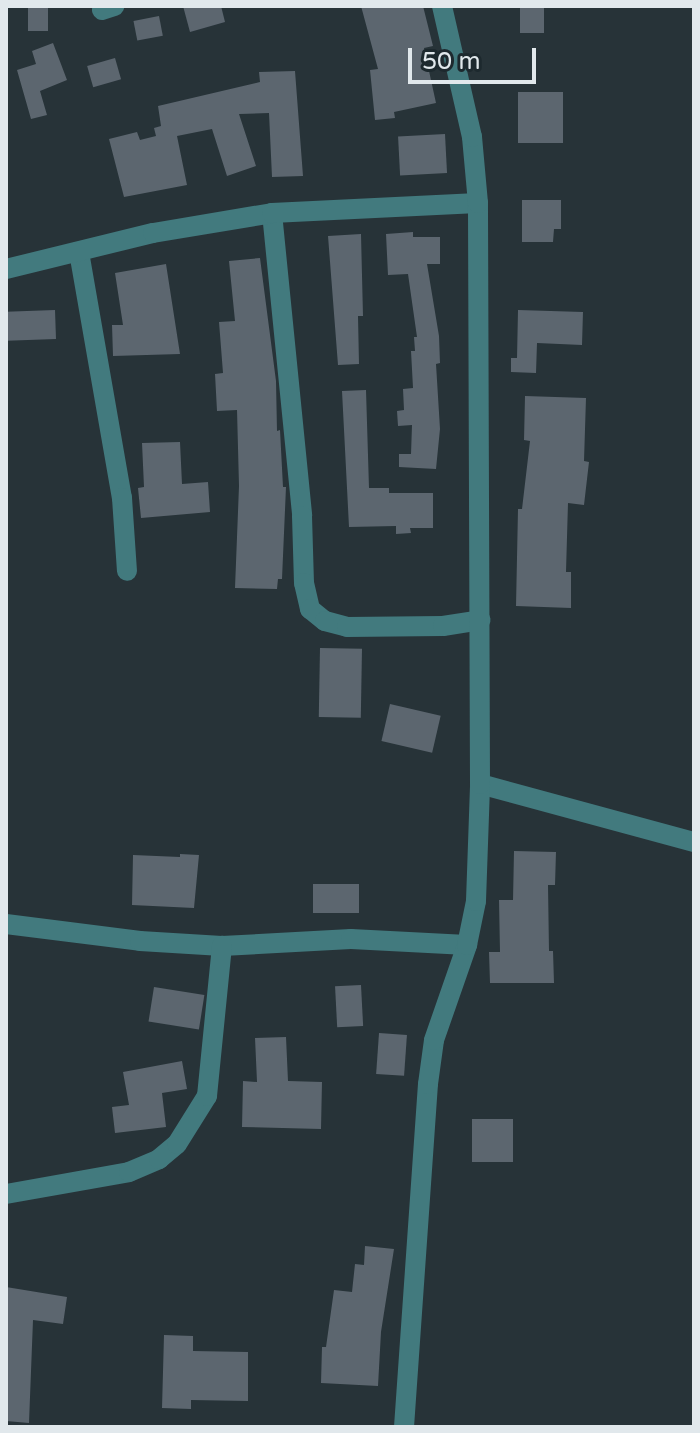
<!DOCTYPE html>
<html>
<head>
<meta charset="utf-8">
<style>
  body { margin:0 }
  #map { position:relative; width:700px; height:1433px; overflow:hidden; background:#273338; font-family:"Varela Round",sans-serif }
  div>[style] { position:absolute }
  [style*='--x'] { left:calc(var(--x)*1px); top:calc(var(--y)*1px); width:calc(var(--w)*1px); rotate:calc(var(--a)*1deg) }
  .building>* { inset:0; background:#5c666f; transform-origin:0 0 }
  .minor>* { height:20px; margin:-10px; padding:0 10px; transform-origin:10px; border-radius:10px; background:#427a7e }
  span { translate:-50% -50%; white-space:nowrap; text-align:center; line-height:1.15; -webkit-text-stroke:6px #1d292e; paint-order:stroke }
  .frame { position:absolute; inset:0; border:8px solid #e1e8ec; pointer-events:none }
  .scale { position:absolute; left:408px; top:48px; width:128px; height:36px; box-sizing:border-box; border:4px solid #e1e8ec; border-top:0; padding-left:10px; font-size:24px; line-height:28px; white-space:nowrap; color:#e1e8ec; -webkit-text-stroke:6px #1d292e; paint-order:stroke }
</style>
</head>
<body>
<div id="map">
  <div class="building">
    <div style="left:28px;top:6px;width:20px;height:25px"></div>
    <div style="clip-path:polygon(183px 6px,221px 6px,225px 22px,190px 32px)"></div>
    <div style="clip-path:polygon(361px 6px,423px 6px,433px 46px,424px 48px,436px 103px,394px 112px,395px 118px,375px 120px,370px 70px,378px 69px)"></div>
    <div style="left:520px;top:6px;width:24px;height:27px"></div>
    <div style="left:159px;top:16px;width:20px;height:26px;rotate:79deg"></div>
    <div style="clip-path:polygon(53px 43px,67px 80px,40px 91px,47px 115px,31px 119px,17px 70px,36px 64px,32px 51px)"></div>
    <div style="left:115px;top:58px;width:22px;height:29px;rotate:74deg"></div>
    <div style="clip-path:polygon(295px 71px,303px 176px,272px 177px,269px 113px,239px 114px,256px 166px,227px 176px,212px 129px,177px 136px,187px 185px,124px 197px,109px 139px,137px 132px,140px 140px,156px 136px,154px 128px,161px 126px,158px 106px,260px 82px,259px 72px)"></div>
    <div style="left:518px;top:92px;width:45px;height:51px"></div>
    <div style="left:445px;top:134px;width:39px;height:47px;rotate:87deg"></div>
    <div style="clip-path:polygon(522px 200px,561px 200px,561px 229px,554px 229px,553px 242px,522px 242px)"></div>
    <div style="clip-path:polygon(413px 232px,413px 237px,440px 237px,440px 264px,427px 264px,439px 336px,440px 363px,436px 364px,440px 429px,436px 469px,399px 467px,399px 454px,411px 454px,412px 425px,398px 426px,397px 411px,404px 410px,403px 389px,413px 388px,411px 351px,415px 351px,414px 337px,417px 337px,408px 274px,388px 275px,386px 234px)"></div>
    <div style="clip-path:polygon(361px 234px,363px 316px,358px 316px,359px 364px,338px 365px,328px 236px)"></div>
    <div style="clip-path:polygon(260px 258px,276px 381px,277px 431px,280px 430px,283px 487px,286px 487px,282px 579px,278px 579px,277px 589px,235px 588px,239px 486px,237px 410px,217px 411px,215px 374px,223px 373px,219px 322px,235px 321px,229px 261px)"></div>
    <div style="clip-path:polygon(166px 264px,180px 354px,113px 356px,112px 325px,123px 325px,115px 273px)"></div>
    <div style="left:55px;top:310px;width:29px;height:49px;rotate:88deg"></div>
    <div style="clip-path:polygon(518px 310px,583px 312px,582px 345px,537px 343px,536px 373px,511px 372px,511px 358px,517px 358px)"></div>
    <div style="clip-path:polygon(366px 390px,369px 488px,389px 488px,389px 493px,433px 493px,433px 528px,410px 528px,411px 533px,396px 534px,396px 526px,349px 527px,342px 391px)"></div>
    <div style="clip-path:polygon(525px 396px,586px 398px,584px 461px,589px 462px,584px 505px,568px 503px,566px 572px,571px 572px,571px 608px,516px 606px,518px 509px,522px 509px,530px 441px,524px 440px)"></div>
    <div style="clip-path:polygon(180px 442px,182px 484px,208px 482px,210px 512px,141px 518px,138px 488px,144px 487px,142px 443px)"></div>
    <div style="left:320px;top:648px;width:42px;height:69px;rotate:1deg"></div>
    <div style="left:390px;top:704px;width:52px;height:38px;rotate:13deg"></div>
    <div style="clip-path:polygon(514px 851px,556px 852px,555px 885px,548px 885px,549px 951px,553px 951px,554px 983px,490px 983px,489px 952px,500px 952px,499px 900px,513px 900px)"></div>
    <div style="clip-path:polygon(180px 854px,199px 855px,194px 908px,132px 905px,133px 855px,180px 857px)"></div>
    <div style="left:313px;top:884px;width:46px;height:29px"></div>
    <div style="left:361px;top:985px;width:41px;height:26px;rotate:87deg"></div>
    <div style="left:154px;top:987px;width:51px;height:35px;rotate:9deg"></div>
    <div style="left:379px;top:1033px;width:28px;height:41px;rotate:4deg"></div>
    <div style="clip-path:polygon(286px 1037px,288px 1081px,322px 1082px,321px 1129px,242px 1127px,243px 1081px,257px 1082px,255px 1038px)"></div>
    <div style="clip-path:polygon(182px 1061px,187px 1089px,162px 1093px,166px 1127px,115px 1133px,112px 1107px,129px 1105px,123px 1072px)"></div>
    <div style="left:472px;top:1119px;width:41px;height:43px"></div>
    <div style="clip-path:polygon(365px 1246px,394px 1249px,381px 1332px,378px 1386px,321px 1383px,322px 1347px,326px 1347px,334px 1290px,352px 1292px,355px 1264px,364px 1265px)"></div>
    <div style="clip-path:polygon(6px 1287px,67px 1297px,63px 1324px,33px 1320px,29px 1423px,6px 1421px)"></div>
    <div style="clip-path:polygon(164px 1335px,193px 1336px,193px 1351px,248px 1352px,248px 1401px,191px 1400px,191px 1409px,162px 1408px)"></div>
  </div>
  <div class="minor">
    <div style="--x:102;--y:10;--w:13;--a:-18"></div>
    <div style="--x:272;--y:213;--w:304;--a:84.3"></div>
    <div style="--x:302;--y:516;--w:67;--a:88.3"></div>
    <div style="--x:304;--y:583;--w:27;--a:77"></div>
    <div style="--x:310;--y:609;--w:19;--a:39"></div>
    <div style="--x:325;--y:621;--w:23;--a:15"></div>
    <div style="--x:347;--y:627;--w:96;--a:-0.6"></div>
    <div style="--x:443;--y:626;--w:38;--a:-9"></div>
    <div style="--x:79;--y:252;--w:250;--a:80.1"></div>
    <div style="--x:122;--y:498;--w:73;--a:86.1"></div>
    <div style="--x:6;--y:269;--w:151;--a:-13.8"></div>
    <div style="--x:153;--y:233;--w:121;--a:-9.5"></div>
    <div style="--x:272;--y:213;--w:206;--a:-2.8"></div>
    <div style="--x:480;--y:784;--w:222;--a:15.2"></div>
    <div style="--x:6;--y:924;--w:135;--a:7.2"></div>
    <div style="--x:140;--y:941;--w:82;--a:3.5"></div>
    <div style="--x:222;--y:946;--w:129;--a:-3.1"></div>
    <div style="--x:351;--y:939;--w:116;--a:3"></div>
    <div style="--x:6;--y:1194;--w:125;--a:-10.1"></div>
    <div style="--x:129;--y:1172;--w:33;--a:-23"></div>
    <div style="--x:159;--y:1159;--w:23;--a:-40"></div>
    <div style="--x:177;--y:1144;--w:57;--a:-58"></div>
    <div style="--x:207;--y:1096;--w:151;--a:-84.3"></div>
    <div style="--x:404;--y:1427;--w:344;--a:-86"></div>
    <div style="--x:428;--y:1084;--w:44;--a:-82.2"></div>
    <div style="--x:434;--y:1040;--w:101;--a:-70.8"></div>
    <div style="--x:467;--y:945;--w:45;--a:-78.4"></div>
    <div style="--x:476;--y:901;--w:117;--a:-88"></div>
    <div style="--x:480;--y:784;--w:581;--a:-90.2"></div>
    <div style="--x:478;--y:203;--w:66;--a:-95.2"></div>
    <div style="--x:472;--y:137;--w:134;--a:-102.9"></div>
  </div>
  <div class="frame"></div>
  <div class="scale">50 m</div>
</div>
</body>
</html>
